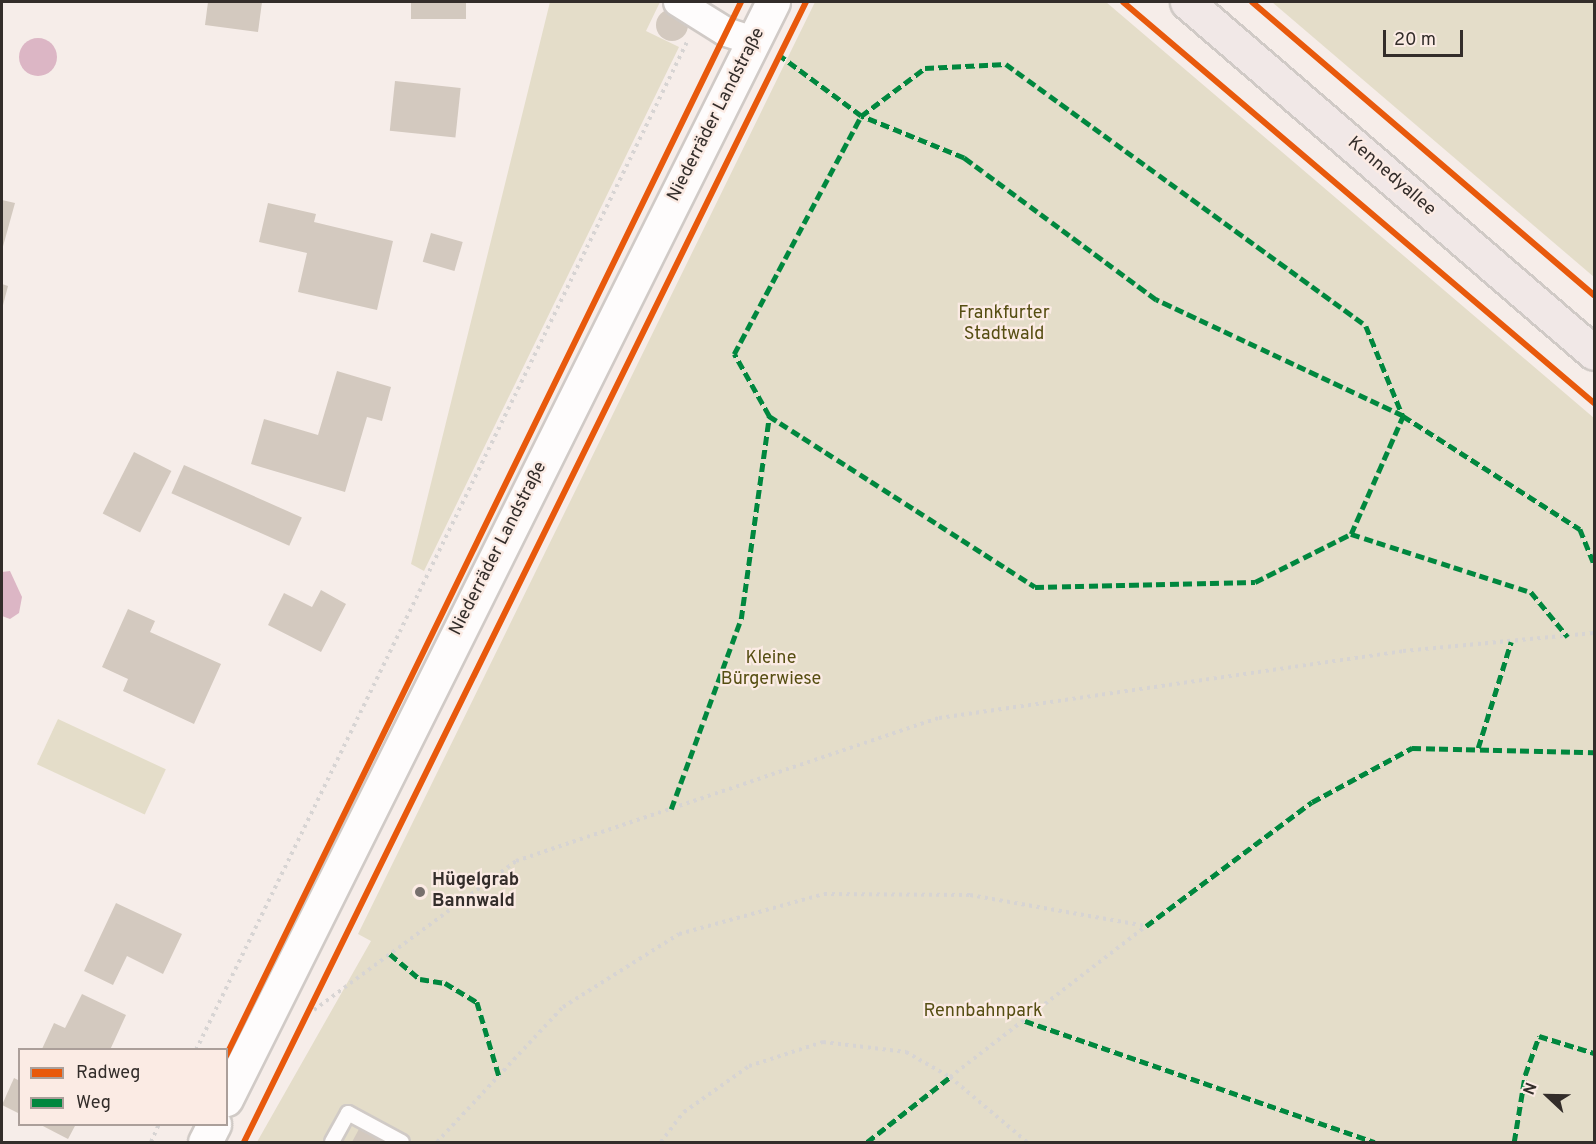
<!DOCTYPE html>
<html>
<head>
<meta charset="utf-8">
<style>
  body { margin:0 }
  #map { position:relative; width:1596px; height:1144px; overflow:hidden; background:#f6ede9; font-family:Overpass,sans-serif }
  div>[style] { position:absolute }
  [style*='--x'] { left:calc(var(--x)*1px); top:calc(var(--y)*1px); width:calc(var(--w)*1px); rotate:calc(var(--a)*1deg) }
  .green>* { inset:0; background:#e4ddc9; transform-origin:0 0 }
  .water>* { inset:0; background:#dcb6c5 }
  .round { border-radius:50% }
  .building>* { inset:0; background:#d3c9bf; transform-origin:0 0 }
  .path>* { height:4px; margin-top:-2px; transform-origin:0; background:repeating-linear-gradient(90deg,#d7d4d3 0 3px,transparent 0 7.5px) }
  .roads { filter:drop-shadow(2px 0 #d0cac6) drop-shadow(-2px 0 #d0cac6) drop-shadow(0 2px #d0cac6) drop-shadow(0 -2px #d0cac6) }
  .service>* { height:14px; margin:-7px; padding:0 7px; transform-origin:7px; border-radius:7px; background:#fefcfc }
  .minor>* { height:28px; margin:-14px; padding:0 14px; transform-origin:14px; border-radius:14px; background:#fefcfc }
  .tertiary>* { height:33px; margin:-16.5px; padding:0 16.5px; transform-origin:16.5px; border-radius:16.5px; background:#fefcfc }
  .primary>* { height:33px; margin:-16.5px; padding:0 16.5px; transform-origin:16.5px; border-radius:16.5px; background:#f1e8e7 }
  .quiet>* { height:4.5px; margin-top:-2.25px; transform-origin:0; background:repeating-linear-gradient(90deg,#00873e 0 9px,transparent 0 13.5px) }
  .cycleway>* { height:6px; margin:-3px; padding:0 3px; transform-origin:3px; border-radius:3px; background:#e8590c }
  .dots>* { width:16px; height:16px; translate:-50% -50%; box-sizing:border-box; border:3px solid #fbebe4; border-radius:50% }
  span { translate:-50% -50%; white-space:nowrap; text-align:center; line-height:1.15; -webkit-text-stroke:4.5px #fbebe4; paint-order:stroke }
  .street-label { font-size:18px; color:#332d2a }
  .park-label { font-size:18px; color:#564e12 }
  .poi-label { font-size:18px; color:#332d2a; font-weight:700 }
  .left { translate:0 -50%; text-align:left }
  .frame { position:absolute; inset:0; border:3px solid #332d2a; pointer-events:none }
  .legend { position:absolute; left:18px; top:1048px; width:210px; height:78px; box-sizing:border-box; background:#fbebe4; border:2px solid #ab9f9a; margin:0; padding:8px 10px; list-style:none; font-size:18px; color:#332d2a }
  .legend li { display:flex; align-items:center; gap:12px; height:30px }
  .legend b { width:30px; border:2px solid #ab9f9a }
  .north { position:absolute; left:1518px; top:1066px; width:60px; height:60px; -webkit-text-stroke:4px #fbebe4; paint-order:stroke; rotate:292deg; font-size:16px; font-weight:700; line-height:24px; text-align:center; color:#332d2a }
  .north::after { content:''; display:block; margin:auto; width:21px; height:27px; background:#332d2a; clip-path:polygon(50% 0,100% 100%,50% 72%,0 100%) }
  .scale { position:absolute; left:1383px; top:30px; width:80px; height:27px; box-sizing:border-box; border:3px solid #332d2a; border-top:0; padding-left:8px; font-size:18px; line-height:21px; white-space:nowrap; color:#332d2a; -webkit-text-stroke:4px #fbebe4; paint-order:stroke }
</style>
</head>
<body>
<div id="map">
  <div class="green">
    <div style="clip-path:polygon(550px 2px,660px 2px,646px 31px,679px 47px,424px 571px,411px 564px)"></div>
    <div style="clip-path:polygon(815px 2px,1106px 2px,1594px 418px,1594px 1142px,257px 1142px,371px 941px,358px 934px)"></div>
    <div style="clip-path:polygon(1272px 2px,1594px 2px,1594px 277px)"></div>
    <div style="left:58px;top:719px;width:119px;height:50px;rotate:25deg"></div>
  </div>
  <div class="water">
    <div class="round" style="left:19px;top:38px;width:38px;height:38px"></div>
    <div style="clip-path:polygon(10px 571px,22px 597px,19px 613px,10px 619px,2px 616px,2px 572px)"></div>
  </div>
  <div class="building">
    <div style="clip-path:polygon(208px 2px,262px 2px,258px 32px,205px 25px)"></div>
    <div style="left:411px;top:2px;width:55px;height:17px"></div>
    <div class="round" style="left:656px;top:9px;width:32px;height:32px"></div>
    <div style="left:395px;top:81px;width:66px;height:50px;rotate:6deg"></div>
    <div style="clip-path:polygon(2px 200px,15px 203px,2px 250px)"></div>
    <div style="clip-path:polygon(268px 203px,316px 214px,314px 222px,393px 241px,377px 310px,298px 292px,307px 253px,259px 242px)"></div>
    <div style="left:431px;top:233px;width:33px;height:30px;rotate:16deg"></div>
    <div style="clip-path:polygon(2px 284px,8px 286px,2px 309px)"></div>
    <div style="clip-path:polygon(337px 371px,391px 387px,382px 421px,367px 417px,345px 492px,251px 464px,264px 419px,318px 435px)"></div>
    <div style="left:134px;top:452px;width:42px;height:69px;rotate:27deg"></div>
    <div style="left:184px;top:465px;width:129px;height:31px;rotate:24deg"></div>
    <div style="clip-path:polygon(321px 590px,346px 604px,321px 652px,268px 625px,284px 593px,312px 607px)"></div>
    <div style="clip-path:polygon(128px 609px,155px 621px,150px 632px,221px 664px,194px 724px,123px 691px,128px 679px,102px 667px)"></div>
    <div style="clip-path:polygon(116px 903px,182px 934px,163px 974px,127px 956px,113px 985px,84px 971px)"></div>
    <div style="clip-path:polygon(82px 994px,126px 1015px,110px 1050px,42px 1049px,54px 1023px,65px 1028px)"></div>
    <div style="clip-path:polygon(14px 1078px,20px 1081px,20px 1114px,2px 1105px)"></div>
    <div style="clip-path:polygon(39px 1124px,76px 1124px,68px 1139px)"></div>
    <div style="clip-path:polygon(359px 1129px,384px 1142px,352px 1142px)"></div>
  </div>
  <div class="path">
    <div style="--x:314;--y:1010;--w:251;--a:-36.4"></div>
    <div style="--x:516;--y:861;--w:447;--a:-18.7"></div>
    <div style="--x:939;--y:718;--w:469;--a:-8.2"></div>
    <div style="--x:1403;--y:651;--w:192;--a:-5.4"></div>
    <div style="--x:196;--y:1050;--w:1123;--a:-64.03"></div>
    <div style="--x:950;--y:1077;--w:101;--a:40.2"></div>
    <div style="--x:151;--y:1142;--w:20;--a:-66"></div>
    <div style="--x:437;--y:1142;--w:185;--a:-47"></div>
    <div style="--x:563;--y:1007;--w:137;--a:-32.2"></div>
    <div style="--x:679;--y:934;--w:150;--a:-15.4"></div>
    <div style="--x:824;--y:894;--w:146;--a:0.4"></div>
    <div style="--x:970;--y:895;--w:179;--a:10"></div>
    <div style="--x:661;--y:1142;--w:38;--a:-53"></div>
    <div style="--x:684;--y:1112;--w:80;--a:-35.3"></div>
    <div style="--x:749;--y:1066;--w:78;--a:-18"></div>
    <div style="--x:823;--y:1042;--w:84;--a:6.9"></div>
    <div style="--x:906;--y:1052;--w:51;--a:29.6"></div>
    <div style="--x:950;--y:1077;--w:247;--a:-37.6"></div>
  </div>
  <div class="roads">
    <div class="service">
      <div style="--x:332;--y:1142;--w:33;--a:-61"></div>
      <div style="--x:348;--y:1113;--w:61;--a:28.2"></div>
    </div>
    <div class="minor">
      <div style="--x:678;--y:2;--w:57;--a:32"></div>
      <div style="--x:726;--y:32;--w:29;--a:18"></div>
    </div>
    <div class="tertiary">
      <div style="--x:226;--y:1099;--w:1226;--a:-63.5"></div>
      <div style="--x:205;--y:1142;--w:20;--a:-63"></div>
    </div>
    <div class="primary">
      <div style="--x:1187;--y:2;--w:537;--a:40.77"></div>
    </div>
  </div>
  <div class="quiet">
    <div style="--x:769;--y:416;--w:316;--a:32.7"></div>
    <div style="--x:1035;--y:587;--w:220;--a:-1.3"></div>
    <div style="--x:1255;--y:582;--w:107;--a:-26.6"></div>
    <div style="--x:1351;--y:534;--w:129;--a:-66.2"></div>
    <div style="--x:1403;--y:416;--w:273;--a:-154.8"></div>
    <div style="--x:1156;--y:300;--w:239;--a:-143.5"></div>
    <div style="--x:964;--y:158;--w:111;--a:-157.8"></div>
    <div style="--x:861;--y:116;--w:101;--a:-143.5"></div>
    <div style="--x:1351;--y:534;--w:189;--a:17.9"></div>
    <div style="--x:1531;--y:592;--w:58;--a:50.6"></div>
    <div style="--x:1478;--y:748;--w:111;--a:-72.7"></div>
    <div style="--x:671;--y:809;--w:202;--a:-69.8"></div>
    <div style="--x:741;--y:619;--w:205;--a:-82.1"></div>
    <div style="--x:769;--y:416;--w:71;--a:-119.4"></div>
    <div style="--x:734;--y:354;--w:270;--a:-61.9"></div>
    <div style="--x:861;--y:116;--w:80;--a:-36.9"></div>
    <div style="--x:925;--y:68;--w:81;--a:-2.8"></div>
    <div style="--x:1006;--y:64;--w:445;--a:36"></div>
    <div style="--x:1366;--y:326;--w:97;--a:67.7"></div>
    <div style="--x:1403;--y:416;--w:210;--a:32.6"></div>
    <div style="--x:1580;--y:529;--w:37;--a:68"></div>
    <div style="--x:1146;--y:926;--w:207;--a:-36.8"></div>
    <div style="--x:1312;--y:802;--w:114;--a:-28.4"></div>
    <div style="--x:1412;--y:748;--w:182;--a:1.3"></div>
    <div style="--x:390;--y:954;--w:39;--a:40"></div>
    <div style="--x:420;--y:979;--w:25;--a:9"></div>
    <div style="--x:445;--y:983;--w:37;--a:31"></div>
    <div style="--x:477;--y:1002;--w:77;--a:73.4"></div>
    <div style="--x:1025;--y:1021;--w:370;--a:19.1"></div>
    <div style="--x:867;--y:1142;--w:105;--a:-38.1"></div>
    <div style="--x:1514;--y:1142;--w:68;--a:-80.7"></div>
    <div style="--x:1525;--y:1075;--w:41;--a:-70.3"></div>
    <div style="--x:1539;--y:1036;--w:58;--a:17.2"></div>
  </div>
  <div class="cycleway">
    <div style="--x:1123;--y:2;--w:619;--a:40.41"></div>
    <div style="--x:1252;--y:2;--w:450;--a:40.6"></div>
    <div style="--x:226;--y:1056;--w:1173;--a:-63.96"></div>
    <div style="--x:244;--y:1142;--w:1271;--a:-63.76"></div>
  </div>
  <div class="dots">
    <div style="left:420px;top:892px;background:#77706d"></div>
  </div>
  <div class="street-label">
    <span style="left:717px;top:115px;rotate:-63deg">Niederräder Landstraße</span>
    <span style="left:1391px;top:177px;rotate:41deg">Kennedyallee</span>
    <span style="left:499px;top:549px;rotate:-63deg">Niederräder Landstraße</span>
  </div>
  <div class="park-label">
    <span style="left:1004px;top:325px">Frankfurter<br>Stadtwald</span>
    <span style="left:771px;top:670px">Kleine<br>Bürgerwiese</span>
    <span style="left:983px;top:1012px">Rennbahnpark</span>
  </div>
  <div class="poi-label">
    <span class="left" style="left:432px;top:892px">Hügelgrab<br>Bannwald</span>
  </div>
  <div class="frame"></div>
  <ul class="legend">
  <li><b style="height:8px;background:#e8590c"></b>Radweg</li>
  <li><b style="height:8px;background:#00873e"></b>Weg</li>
  </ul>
  <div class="north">N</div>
  <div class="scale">20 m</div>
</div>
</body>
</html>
